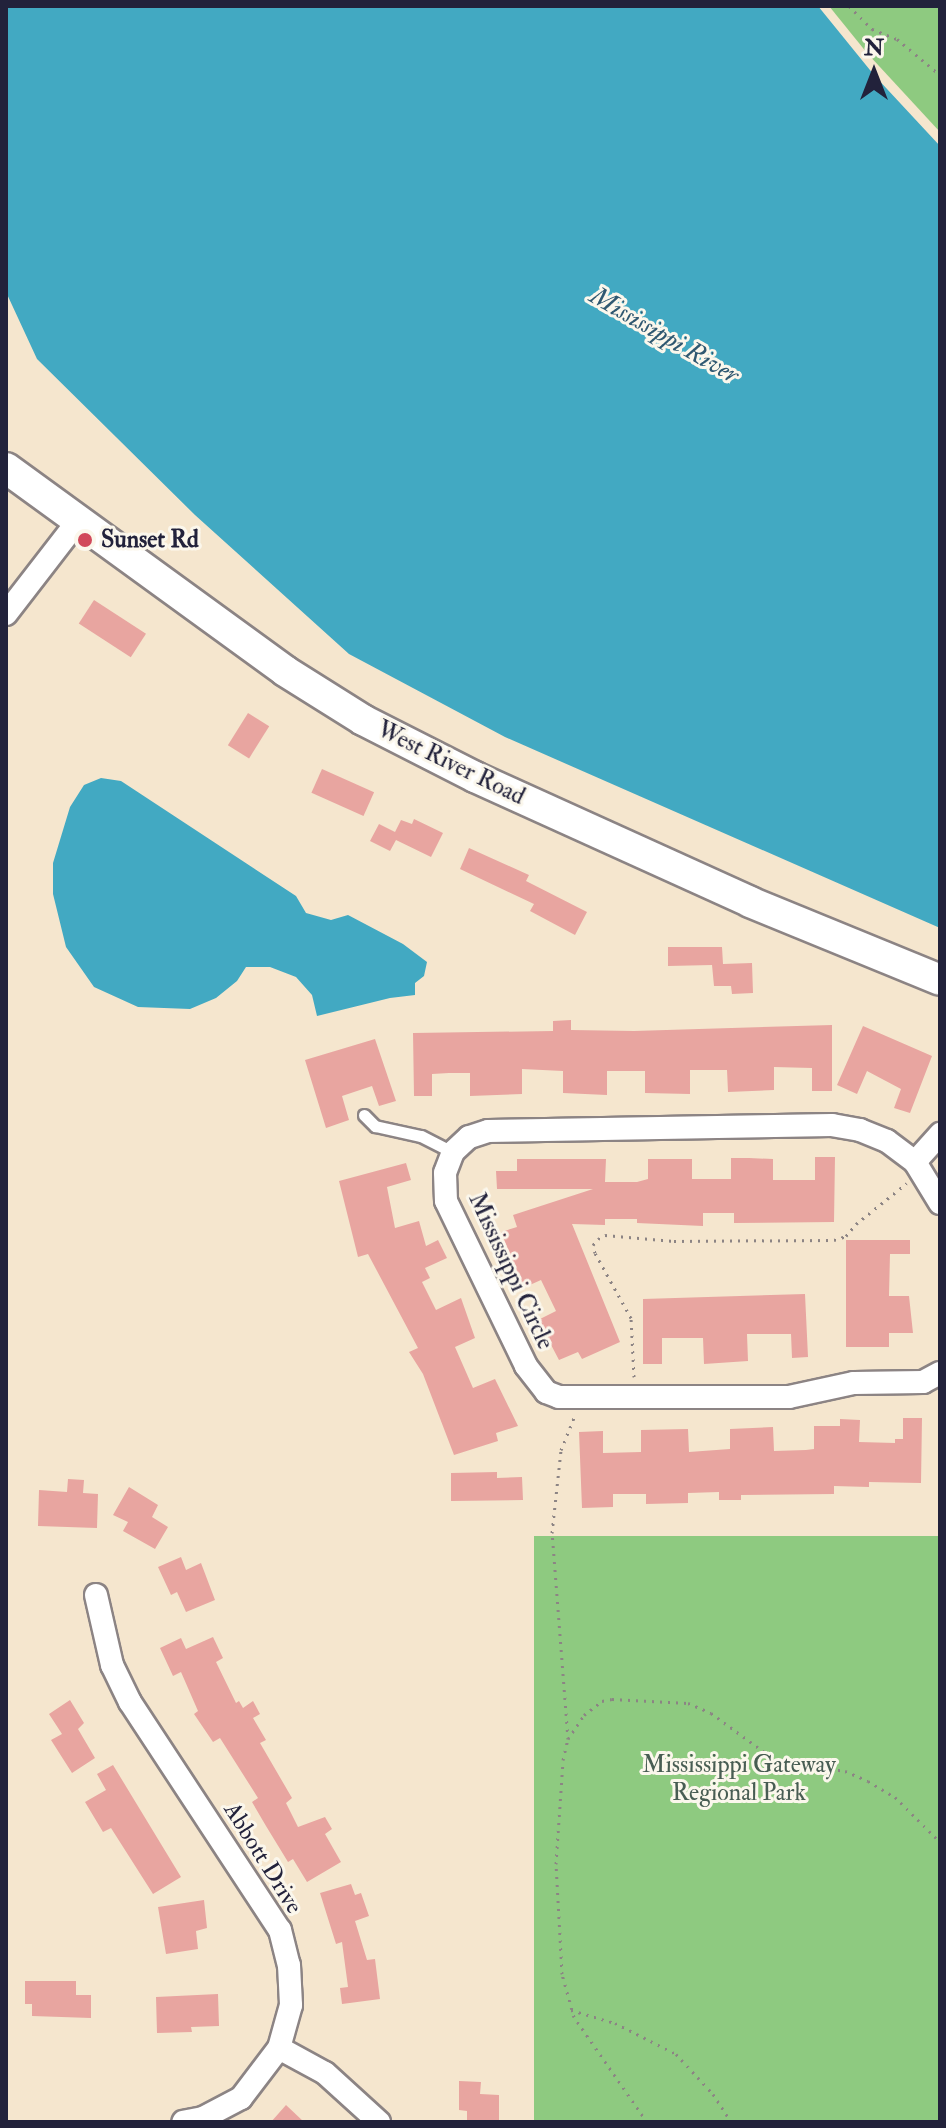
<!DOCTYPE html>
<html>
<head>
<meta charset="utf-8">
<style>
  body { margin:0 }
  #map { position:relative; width:946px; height:2128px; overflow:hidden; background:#f5e6ce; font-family:"IM FELL Double Pica",serif }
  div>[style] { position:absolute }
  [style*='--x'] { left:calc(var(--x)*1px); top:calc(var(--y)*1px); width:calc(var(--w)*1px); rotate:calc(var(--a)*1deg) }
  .green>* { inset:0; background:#8eca80; transform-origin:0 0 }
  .water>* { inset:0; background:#42a9c2 }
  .building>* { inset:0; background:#e8a5a0; transform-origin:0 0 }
  .path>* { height:3px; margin-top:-1.5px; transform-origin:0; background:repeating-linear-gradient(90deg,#8c8484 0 2px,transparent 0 8px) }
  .roads { filter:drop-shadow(2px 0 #8c8484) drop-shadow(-2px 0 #8c8484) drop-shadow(0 2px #8c8484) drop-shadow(0 -2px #8c8484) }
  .lane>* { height:11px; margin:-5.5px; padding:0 5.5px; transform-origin:5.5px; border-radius:5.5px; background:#fff }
  .street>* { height:22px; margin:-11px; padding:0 11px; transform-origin:11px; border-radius:11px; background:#fff }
  .secondary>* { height:30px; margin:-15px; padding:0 15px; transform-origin:15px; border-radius:15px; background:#fff }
  .dots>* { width:22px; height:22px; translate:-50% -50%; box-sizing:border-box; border:4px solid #fbf7ec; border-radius:50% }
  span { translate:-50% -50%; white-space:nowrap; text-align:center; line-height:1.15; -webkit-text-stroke:6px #fbf7ec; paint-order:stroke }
  .poi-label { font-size:24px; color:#22223b; font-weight:700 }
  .left { translate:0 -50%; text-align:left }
  .street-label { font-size:24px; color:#22223b }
  .park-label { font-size:24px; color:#485d53 }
  .water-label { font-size:26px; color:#2f5871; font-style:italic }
  .frame { position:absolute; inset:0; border:8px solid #22223b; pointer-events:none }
  .north { position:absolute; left:834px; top:32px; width:80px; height:80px; -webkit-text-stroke:6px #fbf7ec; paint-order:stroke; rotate:0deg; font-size:22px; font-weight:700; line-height:32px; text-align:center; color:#22223b }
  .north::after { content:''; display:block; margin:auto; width:28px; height:36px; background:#22223b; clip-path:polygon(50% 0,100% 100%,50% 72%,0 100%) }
</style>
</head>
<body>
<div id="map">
  <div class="green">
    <div style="clip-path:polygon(829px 6px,940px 6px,940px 132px,867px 53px)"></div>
    <div style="left:940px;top:1536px;width:586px;height:406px;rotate:90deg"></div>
  </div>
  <div class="water">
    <div style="clip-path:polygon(6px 6px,818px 6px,874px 75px,940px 146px,940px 928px,505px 737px,349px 654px,195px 515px,37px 359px,6px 292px)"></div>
    <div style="clip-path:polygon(101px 778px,121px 781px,296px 896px,306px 913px,331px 920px,348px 915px,403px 944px,427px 962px,424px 976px,415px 983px,415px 995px,390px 998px,317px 1016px,312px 995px,296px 977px,270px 967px,246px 967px,237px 981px,216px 998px,190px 1009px,138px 1007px,94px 987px,66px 947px,53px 894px,53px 863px,70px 807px,84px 785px)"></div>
  </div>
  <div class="building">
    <div style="left:94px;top:600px;width:62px;height:28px;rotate:33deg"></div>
    <div style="left:248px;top:713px;width:25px;height:38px;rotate:32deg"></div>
    <div style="left:322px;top:769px;width:57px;height:26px;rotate:24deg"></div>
    <div style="clip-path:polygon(414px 819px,443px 833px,431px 857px,396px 840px,390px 851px,370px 841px,379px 824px,395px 832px,401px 820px,412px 824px)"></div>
    <div style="clip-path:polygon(469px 848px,529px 875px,526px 881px,587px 912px,575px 935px,530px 911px,534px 904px,460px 869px)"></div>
    <div style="clip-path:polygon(668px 947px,722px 947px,723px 964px,752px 963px,753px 993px,732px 994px,731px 986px,714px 986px,712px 965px,668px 966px)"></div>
    <div style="clip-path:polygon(571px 1020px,571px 1030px,634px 1031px,832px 1025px,832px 1091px,812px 1091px,812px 1068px,774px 1067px,774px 1090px,728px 1092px,727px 1070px,690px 1070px,690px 1094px,645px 1093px,645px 1071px,607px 1071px,607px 1095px,563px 1093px,563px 1071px,522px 1069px,522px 1094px,470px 1096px,470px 1073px,449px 1073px,432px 1074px,432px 1096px,414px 1096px,413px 1033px,553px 1031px,553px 1021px)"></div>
    <div style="clip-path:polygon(863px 1026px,932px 1056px,910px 1113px,894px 1108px,901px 1089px,867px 1071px,857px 1094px,837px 1085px)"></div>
    <div style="clip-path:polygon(375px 1039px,396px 1101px,379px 1106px,372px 1086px,342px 1096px,349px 1120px,326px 1128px,305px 1060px)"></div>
    <div style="clip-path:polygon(815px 1157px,835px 1157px,834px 1222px,734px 1223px,734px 1213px,703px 1213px,703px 1226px,637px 1223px,637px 1219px,605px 1219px,605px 1225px,572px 1224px,620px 1342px,582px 1359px,578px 1352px,559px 1360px,538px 1320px,556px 1311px,541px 1280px,523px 1288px,501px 1232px,517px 1227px,513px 1215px,593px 1189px,497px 1189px,496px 1171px,517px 1171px,517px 1159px,606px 1159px,605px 1182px,637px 1182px,648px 1179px,648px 1159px,692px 1159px,692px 1179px,731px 1179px,731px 1158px,749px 1158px,773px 1159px,773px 1180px,815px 1180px)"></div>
    <div style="clip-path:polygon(406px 1163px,411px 1180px,387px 1187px,395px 1228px,419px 1221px,426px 1246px,438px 1240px,447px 1258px,425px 1268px,430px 1278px,422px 1282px,436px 1310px,461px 1298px,475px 1338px,455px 1347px,473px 1388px,495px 1379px,518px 1426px,496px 1433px,498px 1441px,454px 1455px,423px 1374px,409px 1352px,418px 1348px,368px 1254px,358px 1257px,339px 1181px)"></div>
    <div style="clip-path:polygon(846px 1240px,910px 1240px,910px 1254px,890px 1254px,889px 1296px,909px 1296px,913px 1333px,889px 1333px,889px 1347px,846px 1347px)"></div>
    <div style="clip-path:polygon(805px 1294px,808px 1357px,792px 1358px,791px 1334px,747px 1334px,748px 1361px,704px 1364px,703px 1338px,662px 1338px,662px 1364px,643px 1364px,643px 1299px)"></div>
    <div style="clip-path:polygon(903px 1418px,922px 1418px,921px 1483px,869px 1482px,869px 1487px,834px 1486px,834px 1494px,741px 1495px,741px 1500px,719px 1500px,719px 1492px,688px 1493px,688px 1503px,646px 1504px,646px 1494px,613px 1494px,613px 1507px,582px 1508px,579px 1432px,603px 1431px,603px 1453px,641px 1452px,641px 1430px,688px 1429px,689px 1452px,730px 1449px,730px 1429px,773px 1427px,774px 1451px,806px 1450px,814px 1449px,814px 1426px,840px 1426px,840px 1419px,860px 1420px,859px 1442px,895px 1443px,895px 1439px,903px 1439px)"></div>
    <div style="clip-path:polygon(497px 1472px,497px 1478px,522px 1477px,523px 1500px,451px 1501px,451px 1473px)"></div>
    <div style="clip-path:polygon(68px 1479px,84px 1480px,83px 1493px,98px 1494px,97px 1528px,38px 1526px,39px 1490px,67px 1492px)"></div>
    <div style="clip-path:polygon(129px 1487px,158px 1505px,152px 1517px,168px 1527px,155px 1549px,123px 1531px,128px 1522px,113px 1515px)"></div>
    <div style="clip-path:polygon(181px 1557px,186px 1570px,201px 1563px,215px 1600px,186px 1612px,177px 1592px,171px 1595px,158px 1567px)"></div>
    <div style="clip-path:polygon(213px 1637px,223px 1658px,216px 1662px,236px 1703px,239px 1701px,243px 1708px,253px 1701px,260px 1714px,253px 1718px,266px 1740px,260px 1743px,292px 1798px,286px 1803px,298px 1827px,325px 1817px,332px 1829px,325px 1834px,341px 1862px,307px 1882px,293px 1859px,288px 1862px,266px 1826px,252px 1802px,258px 1798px,220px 1738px,213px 1742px,194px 1714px,198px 1711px,181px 1672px,173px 1676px,160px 1648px,181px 1638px,186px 1649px)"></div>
    <div style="clip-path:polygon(70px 1700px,84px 1723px,78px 1729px,95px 1758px,72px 1773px,51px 1740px,62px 1734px,49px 1714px)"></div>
    <div style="clip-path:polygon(113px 1765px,181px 1877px,153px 1894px,111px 1828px,103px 1832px,85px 1802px,106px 1790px,97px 1774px)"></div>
    <div style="clip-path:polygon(351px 1884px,355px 1895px,361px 1893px,369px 1916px,355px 1921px,367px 1960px,375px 1959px,380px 1999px,342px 2004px,340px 1988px,348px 1987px,342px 1942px,336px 1944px,320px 1893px)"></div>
    <div style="clip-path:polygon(204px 1900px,207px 1928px,196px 1931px,198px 1949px,166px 1954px,158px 1907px)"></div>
    <div style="clip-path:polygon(25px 1981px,76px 1981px,76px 1995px,91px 1995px,91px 2018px,32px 2016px,32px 2004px,25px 2004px)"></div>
    <div style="clip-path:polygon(218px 1994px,219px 2026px,191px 2027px,192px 2032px,157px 2033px,156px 1997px)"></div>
    <div style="clip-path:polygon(459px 2081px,481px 2082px,480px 2094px,499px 2095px,499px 2122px,467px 2122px,467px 2111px,459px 2110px)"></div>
    <div style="clip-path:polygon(286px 2105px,304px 2122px,271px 2122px)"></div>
  </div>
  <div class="path">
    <div style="--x:849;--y:6;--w:33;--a:45"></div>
    <div style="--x:872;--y:29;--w:27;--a:22"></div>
    <div style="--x:897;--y:39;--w:56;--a:39.9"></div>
    <div style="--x:634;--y:1377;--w:59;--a:-92.9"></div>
    <div style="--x:631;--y:1318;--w:74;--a:-119"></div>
    <div style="--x:595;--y:1253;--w:8;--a:-104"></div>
    <div style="--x:593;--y:1245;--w:8;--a:-50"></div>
    <div style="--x:598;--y:1239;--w:8;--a:-30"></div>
    <div style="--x:605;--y:1235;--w:69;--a:5"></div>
    <div style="--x:674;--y:1241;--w:160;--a:-0.4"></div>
    <div style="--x:834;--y:1240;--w:13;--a:-18"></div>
    <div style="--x:846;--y:1236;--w:16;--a:-50"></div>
    <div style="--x:856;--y:1224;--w:65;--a:-38.8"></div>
    <div style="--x:568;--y:1739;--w:207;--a:-94.4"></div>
    <div style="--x:552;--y:1533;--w:83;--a:-83.8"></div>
    <div style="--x:561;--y:1450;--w:35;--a:-68"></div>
    <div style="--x:571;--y:2010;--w:46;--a:16.5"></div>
    <div style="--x:615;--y:2023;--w:68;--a:26.9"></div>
    <div style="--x:676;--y:2054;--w:54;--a:47.2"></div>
    <div style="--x:713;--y:2094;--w:33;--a:57"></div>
    <div style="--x:647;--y:2122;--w:128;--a:-124.8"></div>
    <div style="--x:574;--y:2017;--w:45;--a:-105.6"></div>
    <div style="--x:562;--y:1974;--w:110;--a:-93.1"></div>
    <div style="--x:556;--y:1864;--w:104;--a:-86.1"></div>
    <div style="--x:563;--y:1760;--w:22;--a:-77"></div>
    <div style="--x:568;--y:1739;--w:29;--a:-56"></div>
    <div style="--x:584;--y:1715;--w:23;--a:-38"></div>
    <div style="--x:602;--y:1701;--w:10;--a:-11"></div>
    <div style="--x:612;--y:1699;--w:76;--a:3"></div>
    <div style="--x:688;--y:1703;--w:25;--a:23"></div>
    <div style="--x:711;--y:1713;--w:79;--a:36.3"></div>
    <div style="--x:775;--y:1760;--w:71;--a:8.9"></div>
    <div style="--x:845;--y:1771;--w:25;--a:23"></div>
    <div style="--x:868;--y:1781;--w:31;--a:31"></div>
    <div style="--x:895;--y:1797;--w:64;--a:45"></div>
  </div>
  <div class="roads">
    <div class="lane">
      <div style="--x:364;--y:1115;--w:16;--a:45"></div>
      <div style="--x:375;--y:1126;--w:47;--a:12.3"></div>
      <div style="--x:421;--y:1136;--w:36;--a:27"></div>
    </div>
    <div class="street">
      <div style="--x:6;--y:614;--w:118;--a:-52.3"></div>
      <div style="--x:915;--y:1162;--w:38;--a:-48"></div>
      <div style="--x:940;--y:1203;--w:48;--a:-121.4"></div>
      <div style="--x:915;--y:1162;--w:35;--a:-143"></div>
      <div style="--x:887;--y:1141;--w:29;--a:-158"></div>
      <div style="--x:860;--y:1130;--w:28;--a:-170"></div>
      <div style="--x:832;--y:1125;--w:344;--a:179"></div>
      <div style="--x:488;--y:1131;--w:20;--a:162"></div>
      <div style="--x:469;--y:1137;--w:22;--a:137"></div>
      <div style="--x:453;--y:1152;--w:22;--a:111"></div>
      <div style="--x:445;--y:1173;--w:28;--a:88"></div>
      <div style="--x:446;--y:1201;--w:183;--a:64.1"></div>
      <div style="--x:526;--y:1366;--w:33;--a:52"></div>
      <div style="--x:546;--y:1392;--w:14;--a:21"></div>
      <div style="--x:559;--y:1397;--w:230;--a:0"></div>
      <div style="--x:789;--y:1397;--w:66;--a:-12.2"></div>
      <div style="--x:854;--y:1383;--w:69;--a:-0.8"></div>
      <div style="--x:923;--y:1382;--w:19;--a:-28"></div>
      <div style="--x:96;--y:1595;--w:72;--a:77.1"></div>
      <div style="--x:112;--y:1665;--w:41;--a:64.1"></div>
      <div style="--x:130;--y:1702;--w:273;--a:56.7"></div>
      <div style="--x:280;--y:1930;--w:36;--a:76"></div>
      <div style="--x:289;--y:1965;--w:40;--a:87.1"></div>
      <div style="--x:291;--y:2005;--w:45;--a:105.6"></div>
      <div style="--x:279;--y:2048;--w:63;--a:127.2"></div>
      <div style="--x:241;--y:2098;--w:43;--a:152.2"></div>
      <div style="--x:203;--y:2118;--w:20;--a:169"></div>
      <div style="--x:279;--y:2048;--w:52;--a:28.5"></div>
      <div style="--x:325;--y:2073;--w:73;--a:42.2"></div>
    </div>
    <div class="secondary">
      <div style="--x:6;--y:468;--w:345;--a:36"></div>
      <div style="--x:285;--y:671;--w:92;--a:32.1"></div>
      <div style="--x:363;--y:720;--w:126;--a:27"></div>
      <div style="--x:475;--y:777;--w:302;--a:24.4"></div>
      <div style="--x:750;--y:902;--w:205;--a:22.3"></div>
    </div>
  </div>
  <div class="dots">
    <div style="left:85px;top:540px;background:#d1495b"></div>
  </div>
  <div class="poi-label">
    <span class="left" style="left:101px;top:540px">Sunset Rd</span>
  </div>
  <div class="street-label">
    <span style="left:451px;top:763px;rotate:26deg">West River Road</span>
    <span style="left:511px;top:1271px;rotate:65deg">Mississippi Circle</span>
    <span style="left:263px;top:1858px;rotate:58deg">Abbott Drive</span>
  </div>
  <div class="park-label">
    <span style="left:739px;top:1779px">Mississippi Gateway<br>Regional Park</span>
  </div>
  <div class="water-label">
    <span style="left:664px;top:336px;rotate:30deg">Mississippi River</span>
  </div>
  <div class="frame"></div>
  <div class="north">N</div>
</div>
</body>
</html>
